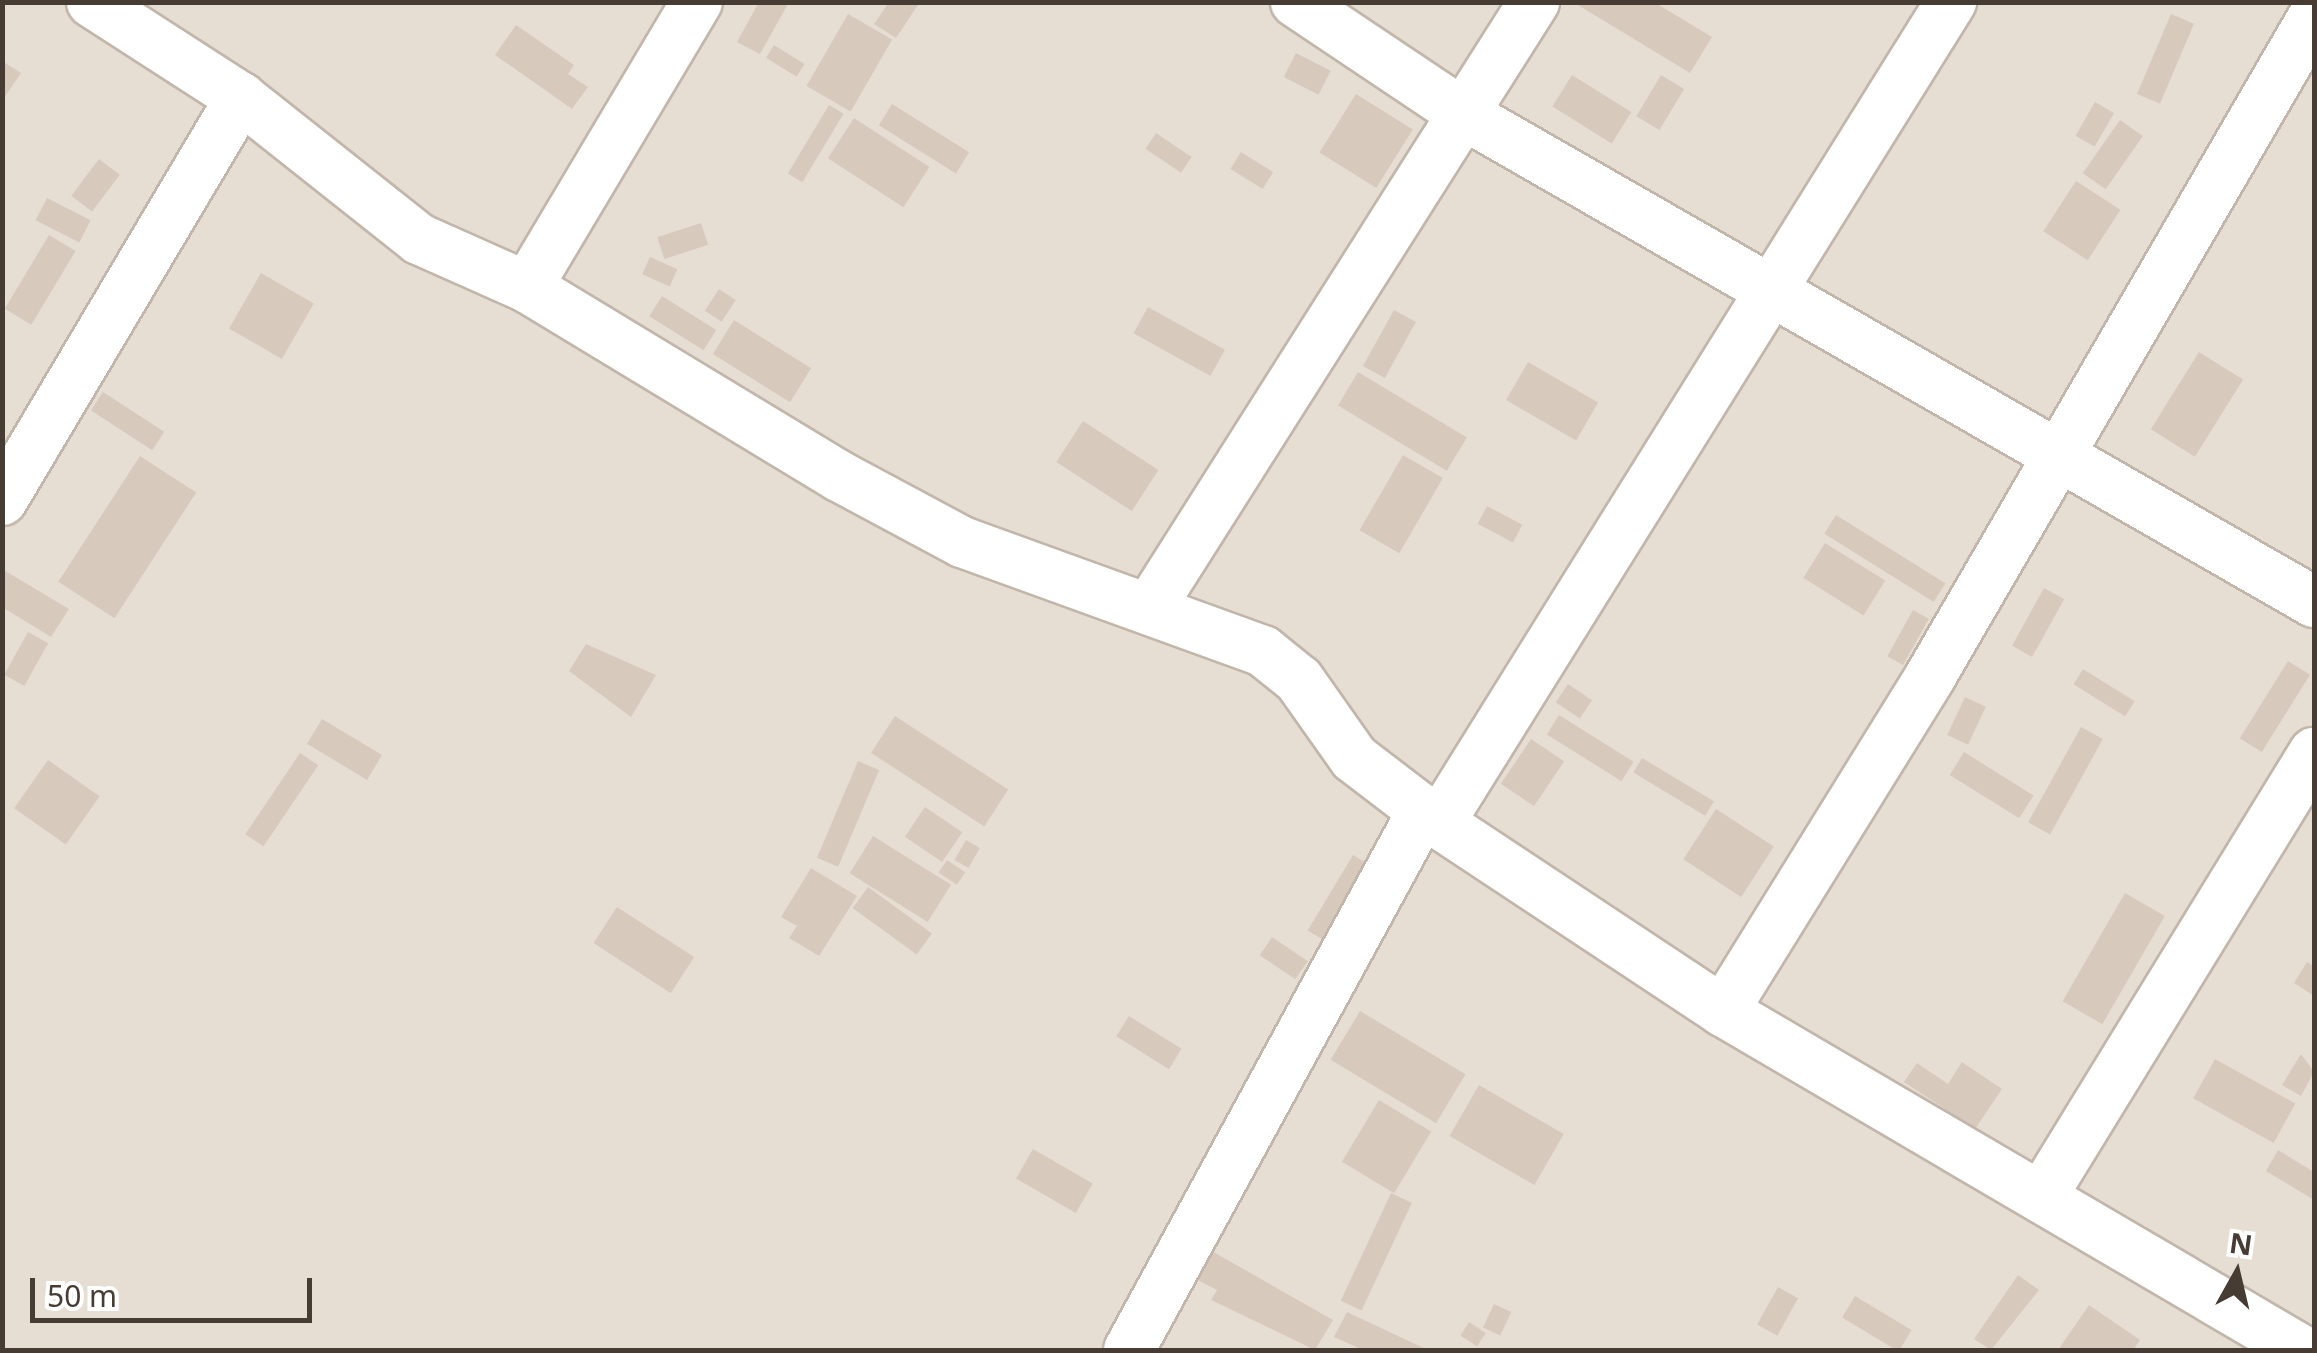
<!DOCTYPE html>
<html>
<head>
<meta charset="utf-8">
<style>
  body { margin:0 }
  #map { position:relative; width:2317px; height:1353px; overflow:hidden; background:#f3ede5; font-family:"Noto Sans",sans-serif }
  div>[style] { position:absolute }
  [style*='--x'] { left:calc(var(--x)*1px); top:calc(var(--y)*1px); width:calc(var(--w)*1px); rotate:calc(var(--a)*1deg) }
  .residential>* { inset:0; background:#e7ded3; transform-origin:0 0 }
  .building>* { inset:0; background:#d8c9bd; transform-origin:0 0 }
  .roads { filter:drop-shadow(2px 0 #c2b6aa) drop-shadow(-2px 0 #c2b6aa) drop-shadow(0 2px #c2b6aa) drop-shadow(0 -2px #c2b6aa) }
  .minor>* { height:50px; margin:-25px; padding:0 25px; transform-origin:25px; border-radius:25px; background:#fff }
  span { translate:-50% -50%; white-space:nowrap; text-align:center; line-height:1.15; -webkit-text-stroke:8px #fff; paint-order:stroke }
  .frame { position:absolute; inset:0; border:5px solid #463c34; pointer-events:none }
  .north { position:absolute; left:2187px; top:1223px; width:100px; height:100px; -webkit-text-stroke:8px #fff; paint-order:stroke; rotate:8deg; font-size:28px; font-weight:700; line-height:40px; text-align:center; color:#463c34 }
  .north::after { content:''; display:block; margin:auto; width:35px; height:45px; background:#463c34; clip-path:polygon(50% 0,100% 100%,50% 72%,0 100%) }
  .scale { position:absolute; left:30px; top:1278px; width:282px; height:45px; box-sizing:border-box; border:5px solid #463c34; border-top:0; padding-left:12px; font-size:30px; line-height:35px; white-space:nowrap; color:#463c34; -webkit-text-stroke:8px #fff; paint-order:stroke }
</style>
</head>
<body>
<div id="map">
  <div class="residential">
    <div style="left:3px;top:3px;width:2311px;height:1347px"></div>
  </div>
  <div class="building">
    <div style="clip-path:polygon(759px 2px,789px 2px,760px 54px,737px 42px)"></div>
    <div style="clip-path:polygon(889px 2px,920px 2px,896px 38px,874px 24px)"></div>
    <div style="clip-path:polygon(1573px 2px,1654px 2px,1712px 37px,1690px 73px)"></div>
    <div style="left:848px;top:14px;width:51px;height:83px;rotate:30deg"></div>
    <div style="left:2171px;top:14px;width:25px;height:87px;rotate:23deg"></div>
    <div style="clip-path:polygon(516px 25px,574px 65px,568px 74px,588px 87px,572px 109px,495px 55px)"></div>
    <div style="left:774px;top:45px;width:36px;height:15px;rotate:32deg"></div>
    <div style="left:1296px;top:53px;width:39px;height:27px;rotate:27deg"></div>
    <div style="clip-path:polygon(2px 61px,21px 73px,2px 101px)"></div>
    <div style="left:1572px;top:75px;width:70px;height:37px;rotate:32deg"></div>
    <div style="left:1661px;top:75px;width:27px;height:48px;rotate:31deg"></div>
    <div style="left:1356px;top:94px;width:67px;height:69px;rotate:32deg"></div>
    <div style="left:2095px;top:102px;width:22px;height:39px;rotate:30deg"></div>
    <div style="left:892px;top:104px;width:91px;height:25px;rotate:32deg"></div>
    <div style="left:829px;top:105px;width:17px;height:80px;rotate:31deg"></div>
    <div style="left:854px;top:118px;width:90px;height:48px;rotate:33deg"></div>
    <div style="left:2120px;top:120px;width:28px;height:65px;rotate:35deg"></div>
    <div style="left:1156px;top:133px;width:43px;height:19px;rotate:34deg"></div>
    <div style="left:1241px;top:152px;width:38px;height:20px;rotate:32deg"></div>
    <div style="left:99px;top:159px;width:26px;height:46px;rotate:37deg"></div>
    <div style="left:2076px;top:181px;width:53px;height:60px;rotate:33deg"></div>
    <div style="left:47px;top:198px;width:49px;height:25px;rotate:27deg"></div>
    <div style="left:701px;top:223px;width:23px;height:46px;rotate:72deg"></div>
    <div style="left:49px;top:235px;width:31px;height:86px;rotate:31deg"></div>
    <div style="left:650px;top:257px;width:30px;height:19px;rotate:24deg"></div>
    <div style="left:261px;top:273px;width:61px;height:64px;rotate:30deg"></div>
    <div style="left:719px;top:289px;width:20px;height:26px;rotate:33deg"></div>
    <div style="left:662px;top:296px;width:64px;height:24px;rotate:32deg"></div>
    <div style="left:1148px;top:307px;width:88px;height:30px;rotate:29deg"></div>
    <div style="left:1394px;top:310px;width:25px;height:64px;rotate:29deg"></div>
    <div style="left:734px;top:320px;width:91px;height:40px;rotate:32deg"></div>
    <div style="left:2199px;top:352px;width:52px;height:91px;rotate:32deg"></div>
    <div style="left:1528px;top:362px;width:81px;height:44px;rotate:30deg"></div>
    <div style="left:1358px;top:372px;width:127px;height:39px;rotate:31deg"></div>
    <div style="left:103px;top:392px;width:73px;height:22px;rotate:33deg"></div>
    <div style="left:1083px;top:421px;width:90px;height:49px;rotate:33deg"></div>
    <div style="left:1403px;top:455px;width:46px;height:87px;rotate:30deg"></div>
    <div style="left:140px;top:456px;width:67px;height:150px;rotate:33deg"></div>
    <div style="left:1487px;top:506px;width:40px;height:20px;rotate:28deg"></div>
    <div style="left:1836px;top:515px;width:129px;height:22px;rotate:32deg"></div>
    <div style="left:1825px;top:543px;width:71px;height:41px;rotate:32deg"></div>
    <div style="clip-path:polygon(2px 569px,69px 609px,51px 637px,2px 607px)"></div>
    <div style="left:2044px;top:588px;width:23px;height:66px;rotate:29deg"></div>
    <div style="left:1913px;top:610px;width:18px;height:53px;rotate:29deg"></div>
    <div style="left:28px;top:632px;width:23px;height:49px;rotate:29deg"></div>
    <div style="clip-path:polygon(586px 644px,656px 675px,631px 717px,569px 671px)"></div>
    <div style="left:2288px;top:661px;width:26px;height:91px;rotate:32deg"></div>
    <div style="left:2083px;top:669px;width:61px;height:18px;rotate:32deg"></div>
    <div style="left:1568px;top:684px;width:29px;height:22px;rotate:34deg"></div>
    <div style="left:1965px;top:697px;width:23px;height:42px;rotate:25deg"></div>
    <div style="left:1559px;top:715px;width:88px;height:23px;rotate:32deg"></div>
    <div style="left:895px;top:716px;width:135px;height:44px;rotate:33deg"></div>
    <div style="left:322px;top:719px;width:70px;height:29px;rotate:31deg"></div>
    <div style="left:2081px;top:727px;width:25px;height:109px;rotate:29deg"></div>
    <div style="left:1531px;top:739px;width:40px;height:54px;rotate:34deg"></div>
    <div style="left:1964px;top:752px;width:82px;height:27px;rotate:32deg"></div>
    <div style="left:300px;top:753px;width:22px;height:98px;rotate:34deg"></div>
    <div style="left:1642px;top:758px;width:84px;height:17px;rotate:31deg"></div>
    <div style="left:48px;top:760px;width:63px;height:59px;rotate:35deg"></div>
    <div style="left:858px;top:761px;width:23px;height:105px;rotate:23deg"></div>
    <div style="left:925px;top:807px;width:45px;height:36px;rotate:34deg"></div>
    <div style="left:1716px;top:809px;width:69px;height:60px;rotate:33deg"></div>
    <div style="left:873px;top:836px;width:92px;height:44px;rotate:32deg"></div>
    <div style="left:966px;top:840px;width:16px;height:23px;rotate:30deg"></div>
    <div style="left:1353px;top:855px;width:26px;height:88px;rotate:31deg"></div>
    <div style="left:947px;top:860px;width:22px;height:15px;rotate:34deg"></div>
    <div style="clip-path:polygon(811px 868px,857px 896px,819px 956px,789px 938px,797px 926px,781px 917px)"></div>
    <div style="left:868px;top:887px;width:79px;height:26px;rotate:36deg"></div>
    <div style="left:2125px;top:893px;width:46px;height:125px;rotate:30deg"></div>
    <div style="left:617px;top:907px;width:92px;height:43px;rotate:33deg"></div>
    <div style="left:1272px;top:937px;width:43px;height:22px;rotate:34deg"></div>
    <div style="clip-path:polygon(2307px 962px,2314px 966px,2314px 996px,2294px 983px)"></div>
    <div style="left:1360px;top:1011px;width:123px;height:57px;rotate:31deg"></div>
    <div style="left:1129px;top:1016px;width:62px;height:24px;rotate:32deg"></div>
    <div style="clip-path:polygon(2301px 1054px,2314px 1072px,2301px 1096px,2282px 1085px)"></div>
    <div style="left:2215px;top:1059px;width:92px;height:45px;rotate:29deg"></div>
    <div style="clip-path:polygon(1962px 1062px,2002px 1089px,1975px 1129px,1904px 1082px,1917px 1063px,1948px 1084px)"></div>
    <div style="left:1479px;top:1085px;width:98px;height:59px;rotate:30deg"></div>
    <div style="left:1379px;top:1100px;width:61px;height:72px;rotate:31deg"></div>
    <div style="left:1033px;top:1149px;width:69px;height:34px;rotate:30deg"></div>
    <div style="clip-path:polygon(2278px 1150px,2314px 1172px,2314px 1200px,2266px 1171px)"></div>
    <div style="left:1391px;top:1193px;width:23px;height:119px;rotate:25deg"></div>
    <div style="clip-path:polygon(1203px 1246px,1333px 1320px,1315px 1350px,1211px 1300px,1217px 1290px,1186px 1274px)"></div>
    <div style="clip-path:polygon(2018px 1275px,2039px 1290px,1991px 1350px,1974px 1339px)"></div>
    <div style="left:1778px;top:1287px;width:23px;height:43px;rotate:29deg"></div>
    <div style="left:1855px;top:1296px;width:66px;height:25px;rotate:31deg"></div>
    <div style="left:1494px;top:1304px;width:19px;height:26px;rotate:25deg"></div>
    <div style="clip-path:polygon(2089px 1305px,2140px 1340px,2133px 1350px,2058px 1350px)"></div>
    <div style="clip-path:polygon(1347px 1312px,1428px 1350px,1363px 1350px,1334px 1337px)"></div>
    <div style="left:1469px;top:1322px;width:20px;height:16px;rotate:33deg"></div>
  </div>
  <div class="roads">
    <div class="minor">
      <div style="--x:92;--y:2;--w:177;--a:32.8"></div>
      <div style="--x:241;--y:98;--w:227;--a:38.4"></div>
      <div style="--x:419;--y:239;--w:118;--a:24"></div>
      <div style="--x:527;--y:287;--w:365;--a:31.2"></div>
      <div style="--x:839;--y:476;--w:140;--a:28.2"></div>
      <div style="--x:962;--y:542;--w:320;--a:19.9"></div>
      <div style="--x:1263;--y:651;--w:46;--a:38.9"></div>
      <div style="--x:1299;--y:680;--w:95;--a:54.8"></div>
      <div style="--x:1354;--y:758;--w:107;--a:37.4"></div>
      <div style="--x:1439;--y:823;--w:341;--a:33.5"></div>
      <div style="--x:1723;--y:1011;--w:670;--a:30.39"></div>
      <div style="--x:1296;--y:2;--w:203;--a:33.8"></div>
      <div style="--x:1465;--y:115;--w:979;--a:29.84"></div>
      <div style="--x:527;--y:287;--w:332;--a:-59.2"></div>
      <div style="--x:2;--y:500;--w:468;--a:-59.3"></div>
      <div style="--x:1149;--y:609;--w:719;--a:-57.61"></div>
      <div style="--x:1439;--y:823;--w:968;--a:-58.05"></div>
      <div style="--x:1723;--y:1011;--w:393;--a:-58.2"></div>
      <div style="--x:1930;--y:677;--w:764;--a:-59.85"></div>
      <div style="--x:2043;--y:1194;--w:518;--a:-58.43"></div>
      <div style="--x:1129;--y:1350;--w:614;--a:-61.39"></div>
    </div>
  </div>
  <div class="frame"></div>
  <div class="north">N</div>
  <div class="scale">50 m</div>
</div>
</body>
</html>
